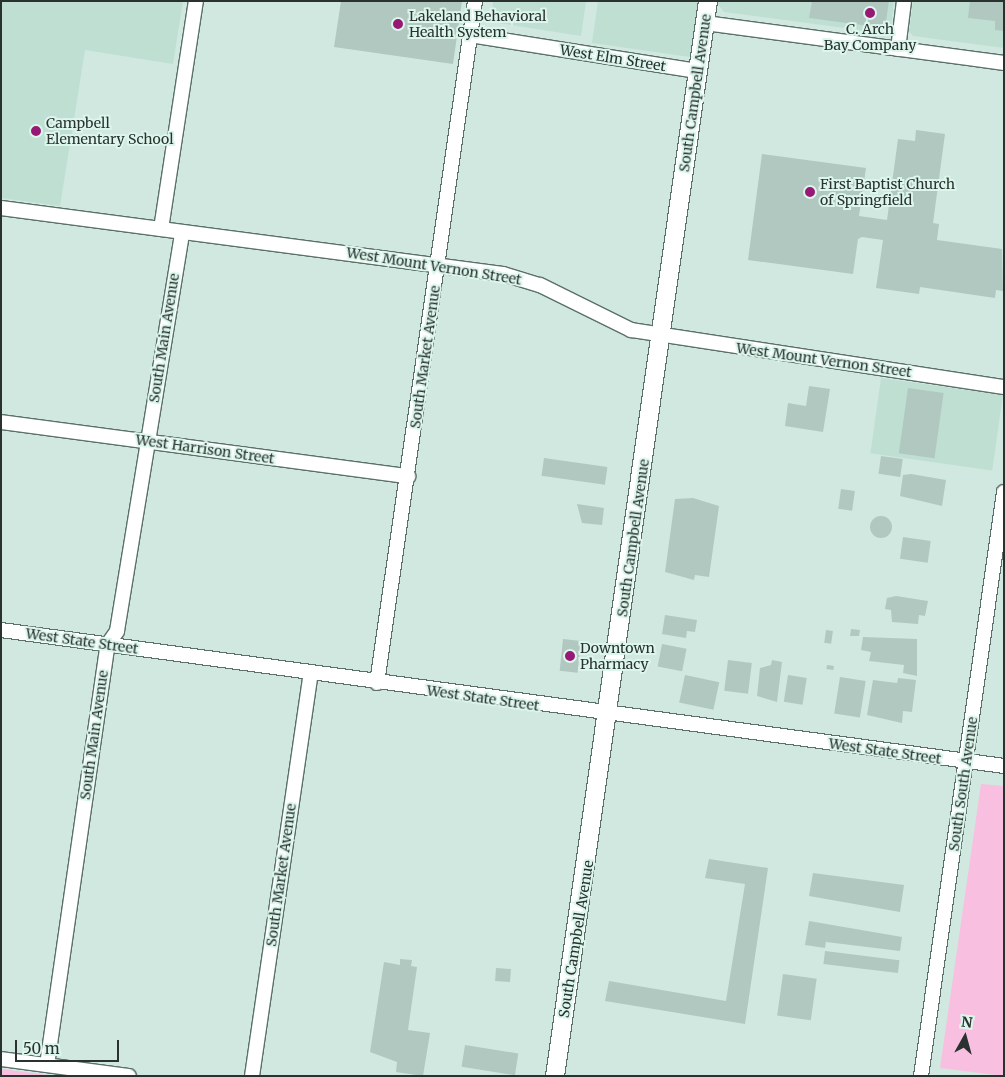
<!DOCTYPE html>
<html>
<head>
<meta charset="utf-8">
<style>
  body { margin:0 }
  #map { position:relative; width:1005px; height:1077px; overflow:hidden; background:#d0e8df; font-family:Merriweather,serif }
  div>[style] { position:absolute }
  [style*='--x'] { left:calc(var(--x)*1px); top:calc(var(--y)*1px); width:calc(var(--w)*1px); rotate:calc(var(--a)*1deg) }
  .built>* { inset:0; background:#bfdfd3; transform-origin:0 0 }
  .green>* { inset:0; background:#f9bfe1 }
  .building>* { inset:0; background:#b0c8bf; transform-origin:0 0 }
  .round { border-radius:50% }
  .roads { filter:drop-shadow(1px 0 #5a7068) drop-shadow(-1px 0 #5a7068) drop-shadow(0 1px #5a7068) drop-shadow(0 -1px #5a7068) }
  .minor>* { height:14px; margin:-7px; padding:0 7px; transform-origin:7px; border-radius:7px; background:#fff }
  .major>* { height:18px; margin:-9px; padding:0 9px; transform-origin:9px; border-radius:9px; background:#fff }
  .dots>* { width:14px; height:14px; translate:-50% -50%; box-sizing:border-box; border:2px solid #ddf6ec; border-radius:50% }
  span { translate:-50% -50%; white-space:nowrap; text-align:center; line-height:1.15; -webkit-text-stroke:4px #ddf6ec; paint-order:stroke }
  .poi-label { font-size:14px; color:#29322f }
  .left { translate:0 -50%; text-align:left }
  .street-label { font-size:14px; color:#29322f }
  .frame { position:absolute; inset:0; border:2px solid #29322f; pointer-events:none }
  .north { position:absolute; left:940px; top:1012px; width:50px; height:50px; -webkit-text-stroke:4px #ddf6ec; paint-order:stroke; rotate:7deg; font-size:14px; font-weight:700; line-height:20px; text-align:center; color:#29322f }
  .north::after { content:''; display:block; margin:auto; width:18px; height:22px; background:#29322f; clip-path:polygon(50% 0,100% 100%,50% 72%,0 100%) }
  .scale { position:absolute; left:15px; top:1040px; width:104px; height:22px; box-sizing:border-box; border:2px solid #29322f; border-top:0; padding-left:6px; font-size:15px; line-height:18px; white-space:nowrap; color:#29322f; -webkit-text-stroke:4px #ddf6ec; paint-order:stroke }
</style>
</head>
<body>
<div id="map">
  <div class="built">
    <div style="clip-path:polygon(1px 1px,183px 1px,173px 64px,85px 50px,60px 206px,1px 198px)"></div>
    <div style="clip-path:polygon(493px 1px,586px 1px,581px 36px,492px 22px)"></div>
    <div style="clip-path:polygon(598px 1px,699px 1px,690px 57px,592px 43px)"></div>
    <div style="clip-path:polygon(715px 1px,894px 1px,891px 27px,883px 33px,724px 12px)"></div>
    <div style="clip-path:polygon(913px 1px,1004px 1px,1004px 48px,913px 36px,909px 31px)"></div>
    <div style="left:881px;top:378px;width:123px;height:76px;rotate:8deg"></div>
  </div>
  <div class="green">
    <div style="clip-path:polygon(981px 784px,1004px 786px,1004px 1076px,940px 1068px)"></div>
    <div style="clip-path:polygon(1px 1069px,56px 1076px,1px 1076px)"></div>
  </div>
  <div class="building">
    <div style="clip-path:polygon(341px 1px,462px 1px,453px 64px,334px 47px)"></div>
    <div style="clip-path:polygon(812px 1px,889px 1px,885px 28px,809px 18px)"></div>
    <div style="clip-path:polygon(970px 1px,1004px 1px,1004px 31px,995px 30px,995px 21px,968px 18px)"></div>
    <div style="clip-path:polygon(916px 130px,945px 134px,933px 223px,939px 224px,937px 240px,1002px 249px,1003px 291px,996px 290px,995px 298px,920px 287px,919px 294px,876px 288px,883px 240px,862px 237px,858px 239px,853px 274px,748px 260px,762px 154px,866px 168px,859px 216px,887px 220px,898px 139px,915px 141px)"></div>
    <div style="clip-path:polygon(809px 386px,830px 389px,823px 432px,785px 426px,788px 403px,806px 406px)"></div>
    <div style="left:908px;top:388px;width:36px;height:66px;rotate:8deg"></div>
    <div style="left:881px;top:456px;width:22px;height:18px;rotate:8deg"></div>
    <div style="left:544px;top:458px;width:64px;height:18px;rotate:8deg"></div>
    <div style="clip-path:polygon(911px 474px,946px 480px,942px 506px,900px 496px,903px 475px)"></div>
    <div style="left:841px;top:489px;width:14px;height:20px;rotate:8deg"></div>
    <div style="clip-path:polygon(693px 498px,719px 506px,709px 577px,695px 575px,694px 580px,665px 572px,675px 499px)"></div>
    <div style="clip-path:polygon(577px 504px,604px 508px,602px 525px,582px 523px)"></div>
    <div class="round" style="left:870px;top:516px;width:22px;height:22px"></div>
    <div style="left:903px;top:537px;width:28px;height:22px;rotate:8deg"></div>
    <div style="clip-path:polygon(896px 596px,928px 601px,925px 616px,919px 615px,918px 624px,892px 622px,891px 610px,885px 609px,887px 598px)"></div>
    <div style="clip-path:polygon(665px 615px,697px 620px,695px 632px,687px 631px,686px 638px,662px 634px)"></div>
    <div style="clip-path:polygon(851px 629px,860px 630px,859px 636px,850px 636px)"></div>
    <div style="left:826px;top:630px;width:7px;height:13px;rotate:8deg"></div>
    <div style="clip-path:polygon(863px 637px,917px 639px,917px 676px,903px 673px,904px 665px,869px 661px,871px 652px,861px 650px)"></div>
    <div style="left:563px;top:639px;width:18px;height:32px;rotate:6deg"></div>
    <div style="left:662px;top:644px;width:25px;height:23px;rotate:11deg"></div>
    <div style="left:728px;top:660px;width:24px;height:31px;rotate:7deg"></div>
    <div style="clip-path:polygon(772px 660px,782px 662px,777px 702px,757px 696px,760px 668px,771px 665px)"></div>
    <div style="left:827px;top:665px;width:7px;height:4px;rotate:8deg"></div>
    <div style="left:685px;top:675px;width:35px;height:28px;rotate:12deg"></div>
    <div style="left:788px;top:675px;width:19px;height:27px;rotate:9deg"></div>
    <div style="left:840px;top:677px;width:26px;height:37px;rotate:9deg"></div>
    <div style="clip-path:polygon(898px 678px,916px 680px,912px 712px,903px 711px,902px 723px,867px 715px,873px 680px,897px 683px)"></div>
    <div style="clip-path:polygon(709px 859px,768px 868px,745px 1024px,605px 1001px,609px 981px,726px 1001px,745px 884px,705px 878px)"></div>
    <div style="clip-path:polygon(813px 873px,904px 885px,900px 912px,809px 896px)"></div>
    <div style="clip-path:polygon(809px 921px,902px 937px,900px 951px,826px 942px,827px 934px,825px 948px,805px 945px)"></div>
    <div style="left:825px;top:951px;width:75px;height:13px;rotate:7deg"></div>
    <div style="clip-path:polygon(400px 959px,412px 960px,411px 966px,417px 967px,408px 1030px,430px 1033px,423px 1076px,396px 1072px,397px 1062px,370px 1052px,384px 962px,400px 965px)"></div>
    <div style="left:496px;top:968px;width:15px;height:13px;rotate:4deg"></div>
    <div style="left:783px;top:974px;width:34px;height:42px;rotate:8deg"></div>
    <div style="left:465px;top:1045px;width:54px;height:22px;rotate:9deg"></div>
  </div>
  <div class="roads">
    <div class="minor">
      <div style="--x:705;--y:23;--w:302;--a:7.6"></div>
      <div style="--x:470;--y:35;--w:230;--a:9"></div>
      <div style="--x:898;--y:49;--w:48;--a:-82.9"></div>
      <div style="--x:1;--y:208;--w:506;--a:7.49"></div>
      <div style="--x:503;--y:274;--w:39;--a:17"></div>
      <div style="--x:540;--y:285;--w:102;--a:26.3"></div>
      <div style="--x:631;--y:330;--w:377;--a:8.7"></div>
      <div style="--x:161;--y:229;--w:231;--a:-81.3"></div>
      <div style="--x:1;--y:422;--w:411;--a:7.6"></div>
      <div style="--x:1;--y:630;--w:1012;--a:7.72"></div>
      <div style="--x:377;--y:683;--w:689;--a:-81.82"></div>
      <div style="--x:1;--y:1059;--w:129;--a:7.6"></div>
      <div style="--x:47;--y:1065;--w:425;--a:-81.8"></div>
      <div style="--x:108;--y:644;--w:16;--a:-55"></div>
      <div style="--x:117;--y:631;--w:404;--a:-80.7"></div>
      <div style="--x:252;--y:1076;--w:406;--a:-81.7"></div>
      <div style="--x:921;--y:1076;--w:590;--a:-81.91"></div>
    </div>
    <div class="major">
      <div style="--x:555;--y:1076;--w:1086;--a:-81.9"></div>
    </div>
  </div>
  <div class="dots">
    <div style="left:870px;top:13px;background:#961973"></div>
    <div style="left:398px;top:24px;background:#961973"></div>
    <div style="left:36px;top:131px;background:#961973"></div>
    <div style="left:810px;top:192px;background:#961973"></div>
    <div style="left:570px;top:656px;background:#961973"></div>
  </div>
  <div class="poi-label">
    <span class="left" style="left:409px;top:24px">Lakeland Behavioral<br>Health System</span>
    <span style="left:870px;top:37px">C. Arch<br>Bay Company</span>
    <span class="left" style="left:46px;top:131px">Campbell<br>Elementary School</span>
    <span class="left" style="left:820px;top:192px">First Baptist Church<br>of Springfield</span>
    <span class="left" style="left:580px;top:656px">Downtown<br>Pharmacy</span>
  </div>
  <div class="street-label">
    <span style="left:613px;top:58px;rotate:9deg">West Elm Street</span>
    <span style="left:695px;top:93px;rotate:-82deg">South Campbell Avenue</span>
    <span style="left:434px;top:266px;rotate:9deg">West Mount Vernon Street</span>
    <span style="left:164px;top:338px;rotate:-81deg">South Main Avenue</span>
    <span style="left:425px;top:357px;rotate:-82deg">South Market Avenue</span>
    <span style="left:824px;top:360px;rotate:8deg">West Mount Vernon Street</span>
    <span style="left:205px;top:449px;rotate:8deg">West Harrison Street</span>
    <span style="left:633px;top:538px;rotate:-82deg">South Campbell Avenue</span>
    <span style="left:82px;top:641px;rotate:8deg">West State Street</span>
    <span style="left:483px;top:698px;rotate:8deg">West State Street</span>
    <span style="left:94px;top:735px;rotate:-82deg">South Main Avenue</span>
    <span style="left:885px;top:751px;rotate:8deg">West State Street</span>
    <span style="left:963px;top:784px;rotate:-82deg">South South Avenue</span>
    <span style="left:281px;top:875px;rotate:-82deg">South Market Avenue</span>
    <span style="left:576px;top:939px;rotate:-81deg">South Campbell Avenue</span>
  </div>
  <div class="frame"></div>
  <div class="north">N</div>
  <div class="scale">50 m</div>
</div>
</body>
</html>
